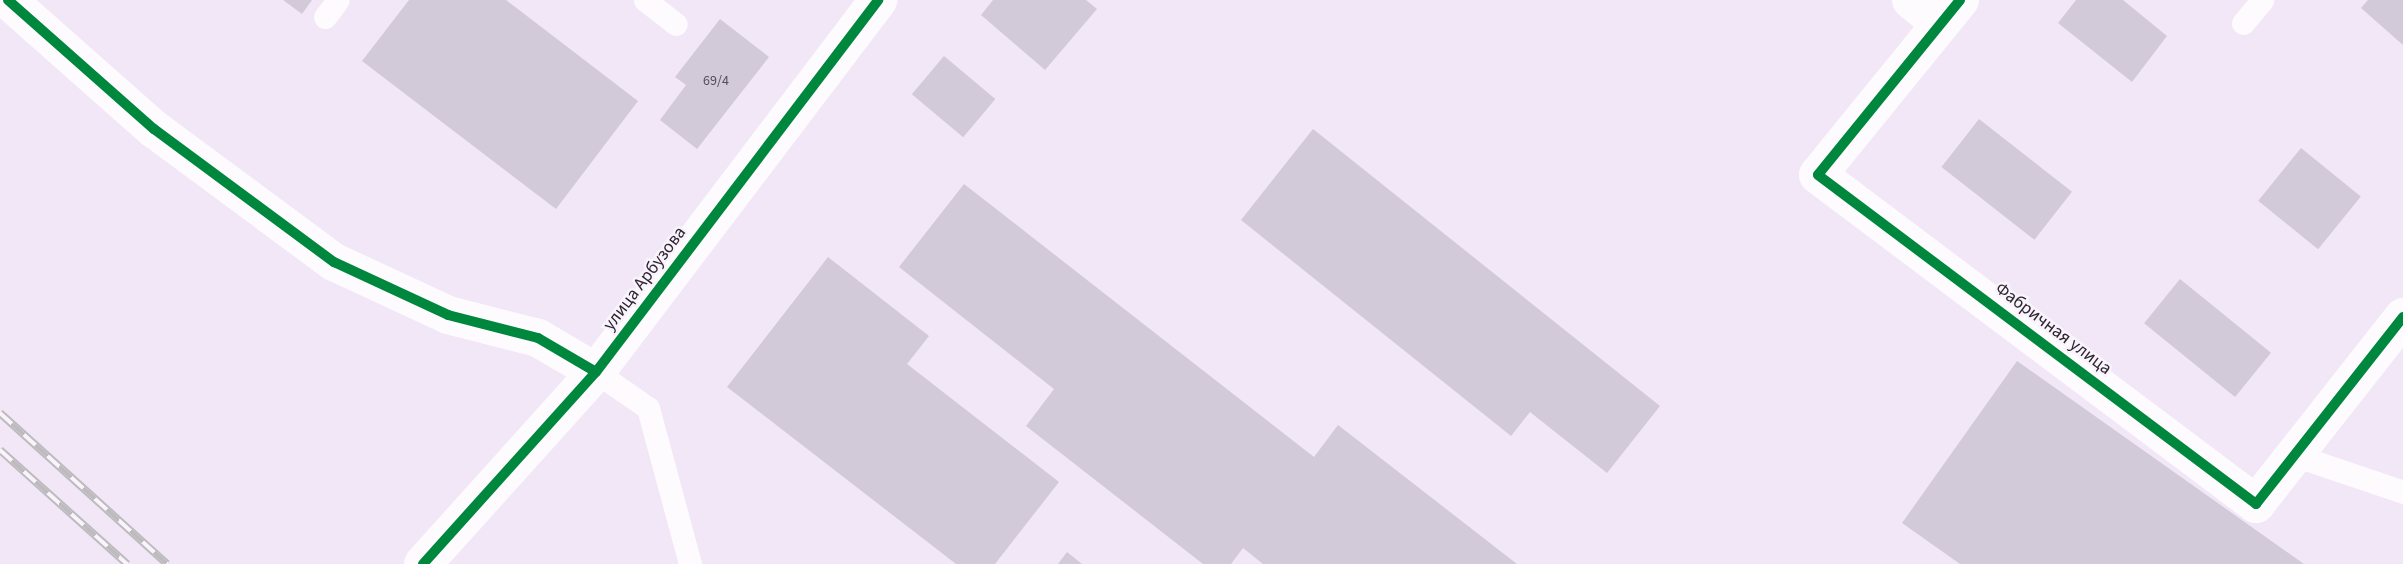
<!DOCTYPE html>
<html>
<head>
<meta charset="utf-8">
<style>
  body { margin:0 }
  #map { position:relative; width:2403px; height:564px; overflow:hidden; background:#f2e7f6; font-family:"Source Sans 3",sans-serif }
  div>[style] { position:absolute }
  [style*='--x'] { left:calc(var(--x)*1px); top:calc(var(--y)*1px); width:calc(var(--w)*1px); rotate:calc(var(--a)*1deg) }
  .building>* { inset:0; background:#d2cad8; transform-origin:0 0 }
  .lane>* { height:23px; margin:-11.5px; padding:0 11.5px; transform-origin:11.5px; border-radius:11.5px; background:#fdfbfe }
  .street>* { height:38px; margin:-19px; padding:0 19px; transform-origin:19px; border-radius:19px; background:#fdfbfe }
  .secondary>* { height:38px; margin:-19px; padding:0 19px; transform-origin:19px; border-radius:19px; background:#fdfbfe }
  .rail>* { height:8px; margin-top:-4px; transform-origin:0; background:repeating-linear-gradient(90deg,#f9f4fb 0 16px,#bebbbf 0 32px); box-sizing:border-box; border-block:2px solid #bebbbf }
  .cycleway>* { height:10px; margin:-5px; padding:0 5px; transform-origin:5px; border-radius:5px; background:#00873e }
  span { translate:-50% -50%; white-space:nowrap; text-align:center; line-height:1.15; -webkit-text-stroke:5px #f9f4fb; paint-order:stroke }
  .number-label { font-size:14px; color:#574e5b }
  .number-label span { -webkit-text-stroke-width:0 }
  .street-label { font-size:18px; color:#2e2431 }
</style>
</head>
<body>
<div id="map">
  <div class="building">
    <div style="clip-path:polygon(283px 0,312px 0,302px 14px)"></div>
    <div style="clip-path:polygon(409px 0,506px 0,638px 101px,556px 209px,362px 61px)"></div>
    <div style="clip-path:polygon(993px 0,1086px 0,1097px 9px,1045px 70px,981px 15px)"></div>
    <div style="clip-path:polygon(2076px 0,2123px 0,2167px 36px,2132px 82px,2058px 23px)"></div>
    <div style="clip-path:polygon(2368px 0,2403px 0,2403px 45px,2361px 8px)"></div>
    <div style="clip-path:polygon(720px 19px,769px 57px,697px 149px,660px 120px,686px 85px,675px 77px)"></div>
    <div style="left:944px;top:56px;width:67px;height:50px;rotate:40deg"></div>
    <div style="left:1979px;top:119px;width:118px;height:61px;rotate:38deg"></div>
    <div style="clip-path:polygon(1313px 129px,1660px 406px,1607px 473px,1530px 412px,1511px 436px,1241px 220px)"></div>
    <div style="left:2301px;top:148px;width:77px;height:68px;rotate:39deg"></div>
    <div style="clip-path:polygon(964px 184px,1314px 457px,1338px 425px,1517px 564px,1263px 564px,1243px 548px,1231px 564px,1203px 564px,1026px 426px,1054px 389px,899px 267px)"></div>
    <div style="clip-path:polygon(828px 257px,929px 336px,907px 364px,1059px 482px,995px 564px,956px 564px,727px 387px)"></div>
    <div style="left:2180px;top:279px;width:117px;height:57px;rotate:39deg"></div>
    <div style="clip-path:polygon(2017px 361px,2304px 564px,1960px 564px,1902px 523px)"></div>
    <div style="clip-path:polygon(1067px 552px,1082px 564px,1058px 564px)"></div>
  </div>
  <div class="lane">
    <div style="--x:645;--y:0;--w:39;--a:38"></div>
    <div style="--x:325;--y:17;--w:21;--a:-53"></div>
    <div style="--x:2243;--y:23;--w:30;--a:-50"></div>
    <div style="--x:596;--y:372;--w:63;--a:34.7"></div>
    <div style="--x:648;--y:408;--w:162;--a:74.9"></div>
    <div style="--x:2294;--y:455;--w:115;--a:18.7"></div>
  </div>
  <div class="street">
    <div style="--x:8;--y:0;--w:195;--a:41.5"></div>
    <div style="--x:154;--y:129;--w:224;--a:36.5"></div>
    <div style="--x:334;--y:262;--w:126;--a:24.9"></div>
    <div style="--x:448;--y:315;--w:93;--a:14.3"></div>
    <div style="--x:538;--y:338;--w:67;--a:30.4"></div>
    <div style="--x:1911;--y:0;--w:38;--a:39"></div>
    <div style="--x:1960;--y:0;--w:225;--a:129.1"></div>
    <div style="--x:1818;--y:175;--w:548;--a:36.91"></div>
    <div style="--x:2256;--y:504;--w:238;--a:-51.8"></div>
  </div>
  <div class="secondary">
    <div style="--x:423;--y:564;--w:258;--a:-48"></div>
    <div style="--x:596;--y:372;--w:467;--a:-52.8"></div>
  </div>
  <div class="rail">
    <div style="--x:0;--y:413;--w:225;--a:42.1"></div>
    <div style="--x:0;--y:450;--w:171;--a:41.9"></div>
  </div>
  <div class="cycleway">
    <div style="--x:8;--y:0;--w:195;--a:41.5"></div>
    <div style="--x:154;--y:129;--w:224;--a:36.5"></div>
    <div style="--x:334;--y:262;--w:126;--a:24.9"></div>
    <div style="--x:448;--y:315;--w:93;--a:14.3"></div>
    <div style="--x:538;--y:338;--w:67;--a:30.4"></div>
    <div style="--x:1960;--y:0;--w:225;--a:129.1"></div>
    <div style="--x:1818;--y:175;--w:548;--a:36.91"></div>
    <div style="--x:2256;--y:504;--w:238;--a:-51.8"></div>
    <div style="--x:423;--y:564;--w:258;--a:-48"></div>
    <div style="--x:596;--y:372;--w:467;--a:-52.8"></div>
  </div>
  <div class="number-label">
    <span style="left:716px;top:81px">69/4</span>
  </div>
  <div class="street-label">
    <span style="left:645px;top:279px;rotate:-53deg">улица Арбузова</span>
    <span style="left:2053px;top:329px;rotate:37deg">Фабричная улица</span>
  </div>
</div>
</body>
</html>
